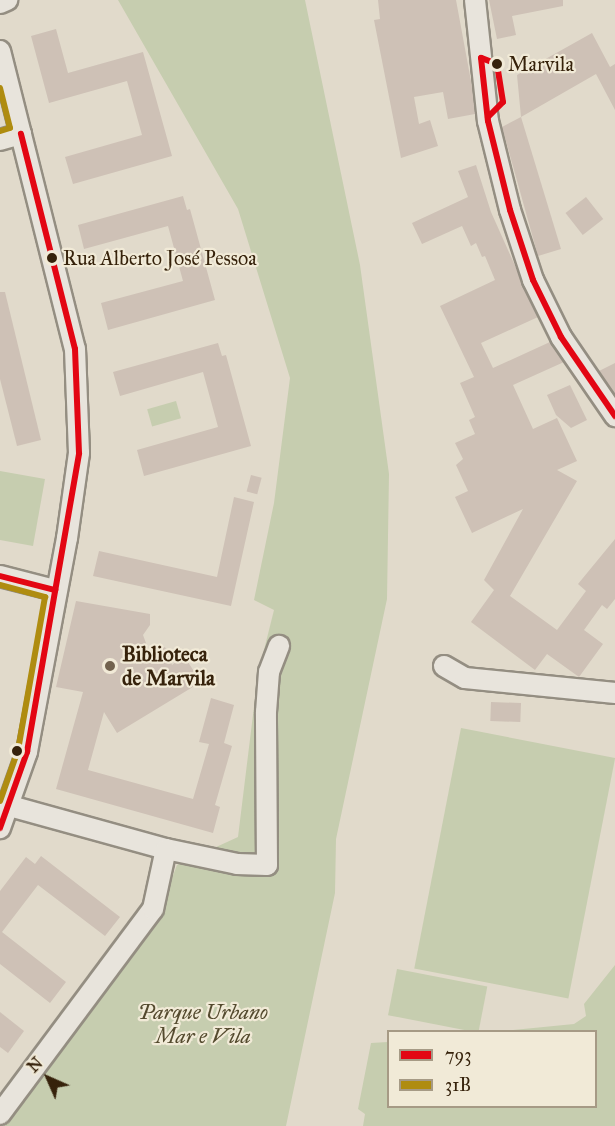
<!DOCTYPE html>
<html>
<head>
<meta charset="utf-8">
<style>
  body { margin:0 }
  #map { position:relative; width:615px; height:1126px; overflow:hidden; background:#e1dacb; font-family:"IM FELL Great Primer",serif }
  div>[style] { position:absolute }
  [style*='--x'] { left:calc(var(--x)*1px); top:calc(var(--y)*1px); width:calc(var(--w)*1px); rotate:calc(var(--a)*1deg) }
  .green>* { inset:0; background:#c6cdaf; transform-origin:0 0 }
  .building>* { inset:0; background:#cec1b6; transform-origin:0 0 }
  .roads { filter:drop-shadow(2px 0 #948e82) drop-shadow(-2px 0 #948e82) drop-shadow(0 2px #948e82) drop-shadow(0 -2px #948e82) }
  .minor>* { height:20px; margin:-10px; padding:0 10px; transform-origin:10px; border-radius:10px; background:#e8e4dc }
  .bus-1>* { height:6px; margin:-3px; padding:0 3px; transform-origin:3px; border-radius:3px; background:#e30613 }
  .bus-2>* { height:6px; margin:-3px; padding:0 3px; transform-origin:3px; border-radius:3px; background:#af8c10 }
  .dots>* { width:16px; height:16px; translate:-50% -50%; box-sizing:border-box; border:3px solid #f1ead7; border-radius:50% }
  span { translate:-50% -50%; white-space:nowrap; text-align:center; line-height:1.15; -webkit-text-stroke:4.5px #f1ead7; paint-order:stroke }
  .bus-label { font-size:20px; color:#36220b }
  .left { translate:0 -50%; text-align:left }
  .poi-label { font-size:21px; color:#36220b; font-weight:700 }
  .park-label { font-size:21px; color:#544a2e; font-style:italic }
  .legend { position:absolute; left:387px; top:1030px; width:210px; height:78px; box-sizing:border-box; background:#f1ead7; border:2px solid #a69a85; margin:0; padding:8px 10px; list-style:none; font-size:18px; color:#36220b }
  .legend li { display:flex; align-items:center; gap:12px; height:30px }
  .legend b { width:30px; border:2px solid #a69a85 }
  .north { position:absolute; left:18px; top:1048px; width:60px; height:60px; -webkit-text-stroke:4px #f1ead7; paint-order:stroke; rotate:315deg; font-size:16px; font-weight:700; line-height:24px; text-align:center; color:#36220b }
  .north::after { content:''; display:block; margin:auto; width:21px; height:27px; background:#36220b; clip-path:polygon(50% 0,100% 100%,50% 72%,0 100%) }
</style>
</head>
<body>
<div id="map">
  <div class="green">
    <div style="clip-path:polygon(118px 0,305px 0,360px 265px,389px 474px,387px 599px,336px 839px,335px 893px,286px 1126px,3px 1126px,159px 912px,177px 865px,238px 837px,258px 674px,274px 610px,254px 600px,274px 503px,290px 378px,238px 209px)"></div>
    <div style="left:176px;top:401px;width:18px;height:30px;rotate:74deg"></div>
    <div style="clip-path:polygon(0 471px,45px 479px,33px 546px,0 540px)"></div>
    <div style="left:461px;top:728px;width:157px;height:245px;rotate:11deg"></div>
    <div style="clip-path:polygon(615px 965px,615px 1126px,363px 1126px,365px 1114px,358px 1109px,371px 1043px,388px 1042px,388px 1106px,596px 1106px,596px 1032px,503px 1031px,574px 1024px,586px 1016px,584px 1004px)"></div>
    <div style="left:397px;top:969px;width:92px;height:47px;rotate:11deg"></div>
  </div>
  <div class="building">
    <div style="clip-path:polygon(378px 0,456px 0,473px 92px,475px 114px,448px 119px,443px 92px,414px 97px,419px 124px,430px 120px,438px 146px,401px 158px,374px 20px,380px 19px)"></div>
    <div style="clip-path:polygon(489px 0,563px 0,563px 6px,512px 16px,516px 35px,497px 39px)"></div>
    <div style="clip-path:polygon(56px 29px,68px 73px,143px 52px,172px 156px,73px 184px,65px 157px,142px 135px,127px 81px,49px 103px,31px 36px)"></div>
    <div style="clip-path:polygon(592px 33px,610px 67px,615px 64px,615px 110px,596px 74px,521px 117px,517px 75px)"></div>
    <div style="clip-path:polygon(521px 117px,561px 249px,538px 256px,502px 127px)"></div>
    <div style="clip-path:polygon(476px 165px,491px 212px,538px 317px,481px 343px,493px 368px,550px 342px,564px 362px,513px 385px,533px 429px,557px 418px,577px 461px,557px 470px,577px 481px,510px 596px,557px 630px,586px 591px,578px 584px,615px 539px,615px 599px,607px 609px,602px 605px,584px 630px,603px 644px,579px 677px,547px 654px,535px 670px,471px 622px,494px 590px,484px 580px,523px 509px,472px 533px,455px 497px,468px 491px,456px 465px,463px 459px,455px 443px,475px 434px,469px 420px,475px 417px,460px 383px,474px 377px,440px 306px,495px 280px,485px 256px,482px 257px,476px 243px,471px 246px,462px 226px,422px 244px,412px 223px,468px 197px,458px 171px)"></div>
    <div style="clip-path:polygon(183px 196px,187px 210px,190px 209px,215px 300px,108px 330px,101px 303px,183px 281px,168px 226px,84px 249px,78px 225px)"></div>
    <div style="left:586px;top:197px;width:28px;height:26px;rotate:52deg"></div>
    <div style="clip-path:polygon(0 292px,5px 292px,41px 440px,17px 446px,0 379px)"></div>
    <div style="clip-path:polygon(218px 343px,222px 356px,226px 355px,251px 446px,144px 476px,137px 450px,218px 427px,203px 372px,120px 396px,113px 372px)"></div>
    <div style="clip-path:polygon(615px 363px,615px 395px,599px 371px)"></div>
    <div style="clip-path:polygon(570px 385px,587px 420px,571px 428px,556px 415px,547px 395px)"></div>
    <div style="left:251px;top:475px;width:11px;height:17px;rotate:15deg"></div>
    <div style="clip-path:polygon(234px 497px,254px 502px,231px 606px,93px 576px,99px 551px,217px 577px)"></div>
    <div style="clip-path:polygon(76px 601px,150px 614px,150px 625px,143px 635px,150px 654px,165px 647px,172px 665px,184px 656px,201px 682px,117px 733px,104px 712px,88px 770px,193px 799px,209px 744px,199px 742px,211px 698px,234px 705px,224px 743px,232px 746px,215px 805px,220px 807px,213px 833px,56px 789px,83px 692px,56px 687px)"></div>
    <div style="left:491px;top:702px;width:30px;height:19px;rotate:2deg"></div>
    <div style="clip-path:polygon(41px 856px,120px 917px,105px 936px,38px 885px,2px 932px,66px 982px,50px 1003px,0 964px,0 891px,26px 857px,35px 864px)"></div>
    <div style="clip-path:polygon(0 1012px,24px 1031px,8px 1053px,0 1047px)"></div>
  </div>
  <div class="roads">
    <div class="minor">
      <div style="--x:475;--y:0;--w:122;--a:83.9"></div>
      <div style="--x:488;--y:121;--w:92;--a:76.1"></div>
      <div style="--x:510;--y:210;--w:74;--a:71.8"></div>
      <div style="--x:533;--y:280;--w:64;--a:63.8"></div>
      <div style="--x:561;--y:337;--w:96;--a:55.6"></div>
      <div style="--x:0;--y:3;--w:8;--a:-23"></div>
      <div style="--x:0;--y:51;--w:307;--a:75.9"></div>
      <div style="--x:75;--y:349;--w:104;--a:87.8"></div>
      <div style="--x:79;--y:453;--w:86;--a:98"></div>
      <div style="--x:67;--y:538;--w:218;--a:100.6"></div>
      <div style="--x:27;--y:752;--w:81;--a:109.6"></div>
      <div style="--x:0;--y:140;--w:22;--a:-16"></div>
      <div style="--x:0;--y:576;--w:57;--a:14.3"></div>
      <div style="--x:444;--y:666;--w:24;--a:30"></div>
      <div style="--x:465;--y:678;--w:151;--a:5.7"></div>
      <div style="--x:10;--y:806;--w:162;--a:15.4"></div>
      <div style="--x:166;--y:849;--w:73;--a:11.9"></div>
      <div style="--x:237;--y:864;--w:30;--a:2"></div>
      <div style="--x:267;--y:865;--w:153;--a:-90.4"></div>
      <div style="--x:266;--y:712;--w:40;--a:-85.7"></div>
      <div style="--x:269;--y:672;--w:28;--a:-69"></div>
      <div style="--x:0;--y:1114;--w:256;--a:-53.3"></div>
      <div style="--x:153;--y:909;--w:61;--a:-77.8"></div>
    </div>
  </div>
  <div class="bus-1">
    <div style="--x:488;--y:117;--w:21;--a:-45"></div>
    <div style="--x:503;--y:102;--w:38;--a:-99"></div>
    <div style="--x:497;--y:64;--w:17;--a:-159"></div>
    <div style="--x:481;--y:58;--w:63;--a:83.7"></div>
    <div style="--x:488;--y:121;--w:92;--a:76.1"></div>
    <div style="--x:510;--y:210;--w:74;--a:71.8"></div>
    <div style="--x:533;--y:280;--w:64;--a:63.8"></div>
    <div style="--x:561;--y:337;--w:96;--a:55.6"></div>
    <div style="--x:0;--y:576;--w:57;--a:14.3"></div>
    <div style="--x:0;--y:828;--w:81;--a:-70.4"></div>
    <div style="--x:27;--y:752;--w:303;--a:-80.1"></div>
    <div style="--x:79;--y:453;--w:104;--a:-92.2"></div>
    <div style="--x:75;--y:349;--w:222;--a:-104.1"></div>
  </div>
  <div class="bus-2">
    <div style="--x:0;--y:88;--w:41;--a:76"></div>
    <div style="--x:10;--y:128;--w:10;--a:163"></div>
    <div style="--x:0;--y:585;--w:47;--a:14.9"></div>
    <div style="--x:45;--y:597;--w:155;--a:100"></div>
    <div style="--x:18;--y:750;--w:54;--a:109.4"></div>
  </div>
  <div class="dots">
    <div style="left:497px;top:64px;background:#36220b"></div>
    <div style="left:52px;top:258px;background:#36220b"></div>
    <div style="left:110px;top:666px;background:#72624e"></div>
    <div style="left:17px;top:751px;background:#36220b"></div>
  </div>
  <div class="bus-label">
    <span class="left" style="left:508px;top:64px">Marvila</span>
    <span class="left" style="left:63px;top:258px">Rua Alberto José Pessoa</span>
  </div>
  <div class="poi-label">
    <span class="left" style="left:122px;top:666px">Biblioteca<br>de Marvila</span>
  </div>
  <div class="park-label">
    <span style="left:203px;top:1024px">Parque Urbano<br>Mar e Vila</span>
  </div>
  <ul class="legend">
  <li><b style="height:8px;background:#e30613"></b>793</li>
  <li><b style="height:8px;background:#af8c10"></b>31B</li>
  </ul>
  <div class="north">N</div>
</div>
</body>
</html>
